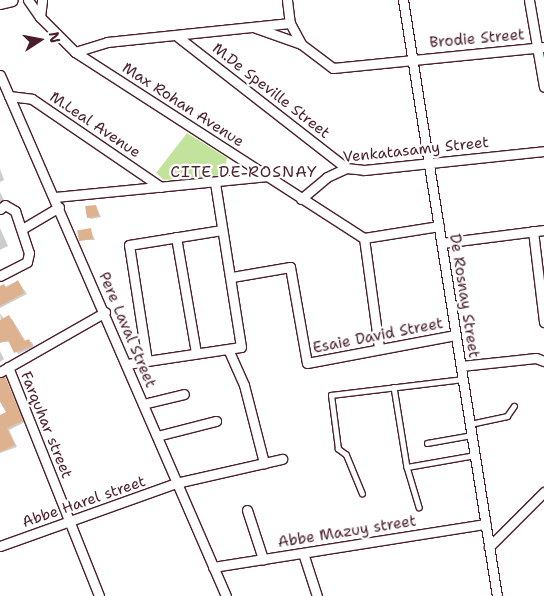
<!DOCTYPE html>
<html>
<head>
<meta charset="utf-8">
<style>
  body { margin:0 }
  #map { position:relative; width:544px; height:596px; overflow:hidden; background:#fff; font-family:"Shantell Sans",sans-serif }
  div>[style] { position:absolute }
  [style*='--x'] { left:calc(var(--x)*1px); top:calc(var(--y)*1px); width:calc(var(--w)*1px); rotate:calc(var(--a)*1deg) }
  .green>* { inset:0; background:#c2e39c }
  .shadow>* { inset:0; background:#0003 }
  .building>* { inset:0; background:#dfb28f; transform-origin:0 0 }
  .roads { filter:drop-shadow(1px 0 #4a1f2b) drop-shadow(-1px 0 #4a1f2b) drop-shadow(0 1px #4a1f2b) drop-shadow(0 -1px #4a1f2b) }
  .service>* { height:4.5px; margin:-2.25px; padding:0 2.25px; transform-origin:2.25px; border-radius:2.25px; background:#fff }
  .minor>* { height:9px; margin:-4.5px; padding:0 4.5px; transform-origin:4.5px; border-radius:4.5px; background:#fff }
  .secondary>* { height:11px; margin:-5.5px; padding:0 5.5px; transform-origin:5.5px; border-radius:5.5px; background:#fff }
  span { translate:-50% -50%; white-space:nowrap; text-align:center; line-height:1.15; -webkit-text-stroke:4.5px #fff; paint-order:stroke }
  .street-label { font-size:15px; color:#4a1f2b }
  .neighbourhood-label { font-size:16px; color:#4a1f2b; letter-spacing:1px }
  .north { position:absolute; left:15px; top:15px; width:50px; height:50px; -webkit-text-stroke:4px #fff; paint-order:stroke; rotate:79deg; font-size:14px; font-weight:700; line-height:20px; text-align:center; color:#4a1f2b }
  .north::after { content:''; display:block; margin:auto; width:18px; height:22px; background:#4a1f2b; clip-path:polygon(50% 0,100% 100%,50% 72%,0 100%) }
</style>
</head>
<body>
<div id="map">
  <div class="green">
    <div style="clip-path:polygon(187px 133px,227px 158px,224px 175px,164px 180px,156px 173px)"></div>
  </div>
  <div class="shadow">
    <div style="clip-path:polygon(0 169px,4px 180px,0 182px)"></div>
    <div style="clip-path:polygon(0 192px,5px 202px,0 205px)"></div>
    <div style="clip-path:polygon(96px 206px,101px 217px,91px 219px,88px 217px)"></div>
    <div style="clip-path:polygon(0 228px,8px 246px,0 250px)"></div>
    <div style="clip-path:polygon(90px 229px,95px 240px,80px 240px)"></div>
    <div style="clip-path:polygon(18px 281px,27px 294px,0 308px,0 289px)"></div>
    <div style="clip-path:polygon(0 313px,4px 319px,12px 319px,26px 342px,32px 342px,34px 347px,18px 354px,10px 342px,3px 342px)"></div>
    <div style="clip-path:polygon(0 351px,4px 359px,0 362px)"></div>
    <div style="clip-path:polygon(5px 378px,25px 422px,9px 430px,17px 447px,0 453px,0 417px,7px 413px,0 402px,0 380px)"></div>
  </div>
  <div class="building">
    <div style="clip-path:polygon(96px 205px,99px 216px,87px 218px,85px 206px)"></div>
    <div style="left:91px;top:228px;width:11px;height:14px;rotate:80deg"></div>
    <div style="clip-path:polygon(18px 280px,24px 293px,0 306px,0 286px,4px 284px,6px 288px)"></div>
    <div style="clip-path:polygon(9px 315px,24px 341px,29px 339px,32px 346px,14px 353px,8px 340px,0 343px,0 320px)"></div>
    <div style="clip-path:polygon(5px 376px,23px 421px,7px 428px,15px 445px,0 452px,0 415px,6px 412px,0 401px,0 378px)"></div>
  </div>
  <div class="roads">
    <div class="service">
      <div style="--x:394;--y:387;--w:81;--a:80.8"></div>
      <div style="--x:407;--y:467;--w:42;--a:73.3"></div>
      <div style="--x:470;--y:424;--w:38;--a:-12"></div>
      <div style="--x:507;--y:416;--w:12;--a:-55"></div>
      <div style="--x:427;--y:443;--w:46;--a:-10.1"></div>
      <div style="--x:407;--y:467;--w:69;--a:-10"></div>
      <div style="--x:362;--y:494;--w:42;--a:-112.3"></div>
      <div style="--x:346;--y:455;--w:10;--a:-143"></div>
      <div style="--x:338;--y:449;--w:54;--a:-97.4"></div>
      <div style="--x:331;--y:395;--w:133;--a:-6.9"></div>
    </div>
    <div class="minor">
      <div style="--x:28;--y:0;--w:21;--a:55"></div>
      <div style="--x:40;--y:17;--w:49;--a:45"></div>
      <div style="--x:75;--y:52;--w:344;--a:32.8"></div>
      <div style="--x:364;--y:238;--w:76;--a:-9.1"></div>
      <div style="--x:287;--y:0;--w:23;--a:83"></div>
      <div style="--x:290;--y:23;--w:24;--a:62"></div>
      <div style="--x:301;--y:44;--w:40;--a:37"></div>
      <div style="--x:333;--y:68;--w:212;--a:-5.7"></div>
      <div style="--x:403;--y:0;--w:603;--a:81.04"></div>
      <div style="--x:529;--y:0;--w:88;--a:80.2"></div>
      <div style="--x:40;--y:17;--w:17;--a:-83"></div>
      <div style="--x:256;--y:28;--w:48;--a:19.6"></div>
      <div style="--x:178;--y:37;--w:213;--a:37.9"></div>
      <div style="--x:75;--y:52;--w:34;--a:-17"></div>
      <div style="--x:107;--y:42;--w:184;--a:-5.9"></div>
      <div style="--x:0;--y:75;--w:568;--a:66.55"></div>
      <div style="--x:9;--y:96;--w:23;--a:7"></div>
      <div style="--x:32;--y:99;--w:156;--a:34.3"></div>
      <div style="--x:55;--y:197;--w:214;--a:-5.6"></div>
      <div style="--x:301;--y:199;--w:34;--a:-40"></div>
      <div style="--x:327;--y:177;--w:21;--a:-25"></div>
      <div style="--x:346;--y:168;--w:18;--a:6"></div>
      <div style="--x:364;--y:170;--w:181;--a:-6"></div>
      <div style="--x:0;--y:209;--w:6;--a:-39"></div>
      <div style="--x:5;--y:205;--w:12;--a:31"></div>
      <div style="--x:15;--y:211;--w:44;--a:71.6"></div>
      <div style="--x:29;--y:253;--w:9;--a:103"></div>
      <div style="--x:27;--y:262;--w:30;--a:153"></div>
      <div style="--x:22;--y:229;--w:43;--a:-30.7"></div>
      <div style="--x:533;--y:231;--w:92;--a:83.1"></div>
      <div style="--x:176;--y:237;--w:118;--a:80.2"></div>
      <div style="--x:364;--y:238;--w:111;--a:82.2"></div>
      <div style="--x:442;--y:243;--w:103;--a:-7.3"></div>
      <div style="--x:232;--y:277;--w:59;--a:-9.8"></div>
      <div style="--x:290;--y:267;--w:97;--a:80"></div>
      <div style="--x:307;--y:363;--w:151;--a:-10.7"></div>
      <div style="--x:228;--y:349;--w:39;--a:66"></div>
      <div style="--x:244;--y:385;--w:81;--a:75.6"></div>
      <div style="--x:147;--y:361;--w:117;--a:-98.8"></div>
      <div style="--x:129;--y:245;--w:94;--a:-9.2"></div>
      <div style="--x:127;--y:364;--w:115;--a:-8.5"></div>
      <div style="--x:241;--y:347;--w:166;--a:-99"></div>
      <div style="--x:461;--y:366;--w:75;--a:-6.1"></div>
      <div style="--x:536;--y:358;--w:9;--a:21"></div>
      <div style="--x:8;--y:367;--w:246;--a:68.3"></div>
      <div style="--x:0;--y:372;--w:121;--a:-29.7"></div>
      <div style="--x:143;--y:404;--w:42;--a:-13.7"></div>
      <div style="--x:157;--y:436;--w:61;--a:-14.3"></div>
      <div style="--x:247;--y:510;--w:52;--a:71.9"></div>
      <div style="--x:0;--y:546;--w:187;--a:-19.7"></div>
      <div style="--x:176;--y:483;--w:109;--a:-12.8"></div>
      <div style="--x:489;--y:547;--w:78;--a:-45"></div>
      <div style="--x:303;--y:553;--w:45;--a:72"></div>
      <div style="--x:213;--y:567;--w:276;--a:-9"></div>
    </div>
    <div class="secondary">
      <div style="--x:0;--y:3;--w:12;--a:-14"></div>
    </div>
  </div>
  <div class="street-label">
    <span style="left:477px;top:39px;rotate:-5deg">Brodie Street</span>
    <span style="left:271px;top:91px;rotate:38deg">M.De Speville Street</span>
    <span style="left:183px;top:105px;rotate:33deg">Max Rohan Avenue</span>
    <span style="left:95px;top:125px;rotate:34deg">M.Leal Avenue</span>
    <span style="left:416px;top:150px;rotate:-6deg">Venkatasamy Street</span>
    <span style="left:464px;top:296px;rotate:81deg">De Rosnay Street</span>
    <span style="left:127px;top:330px;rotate:67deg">Pere Laval Street</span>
    <span style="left:378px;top:336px;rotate:-11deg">Esaie David Street</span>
    <span style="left:46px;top:425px;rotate:68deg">Farquhar street</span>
    <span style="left:84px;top:502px;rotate:-19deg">Abbe Harel street</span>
    <span style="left:347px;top:532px;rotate:-9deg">Abbe Mazuy street</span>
  </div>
  <div class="neighbourhood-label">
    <span style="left:244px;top:172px">CITE DE ROSNAY</span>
  </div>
  <div class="north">N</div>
</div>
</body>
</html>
